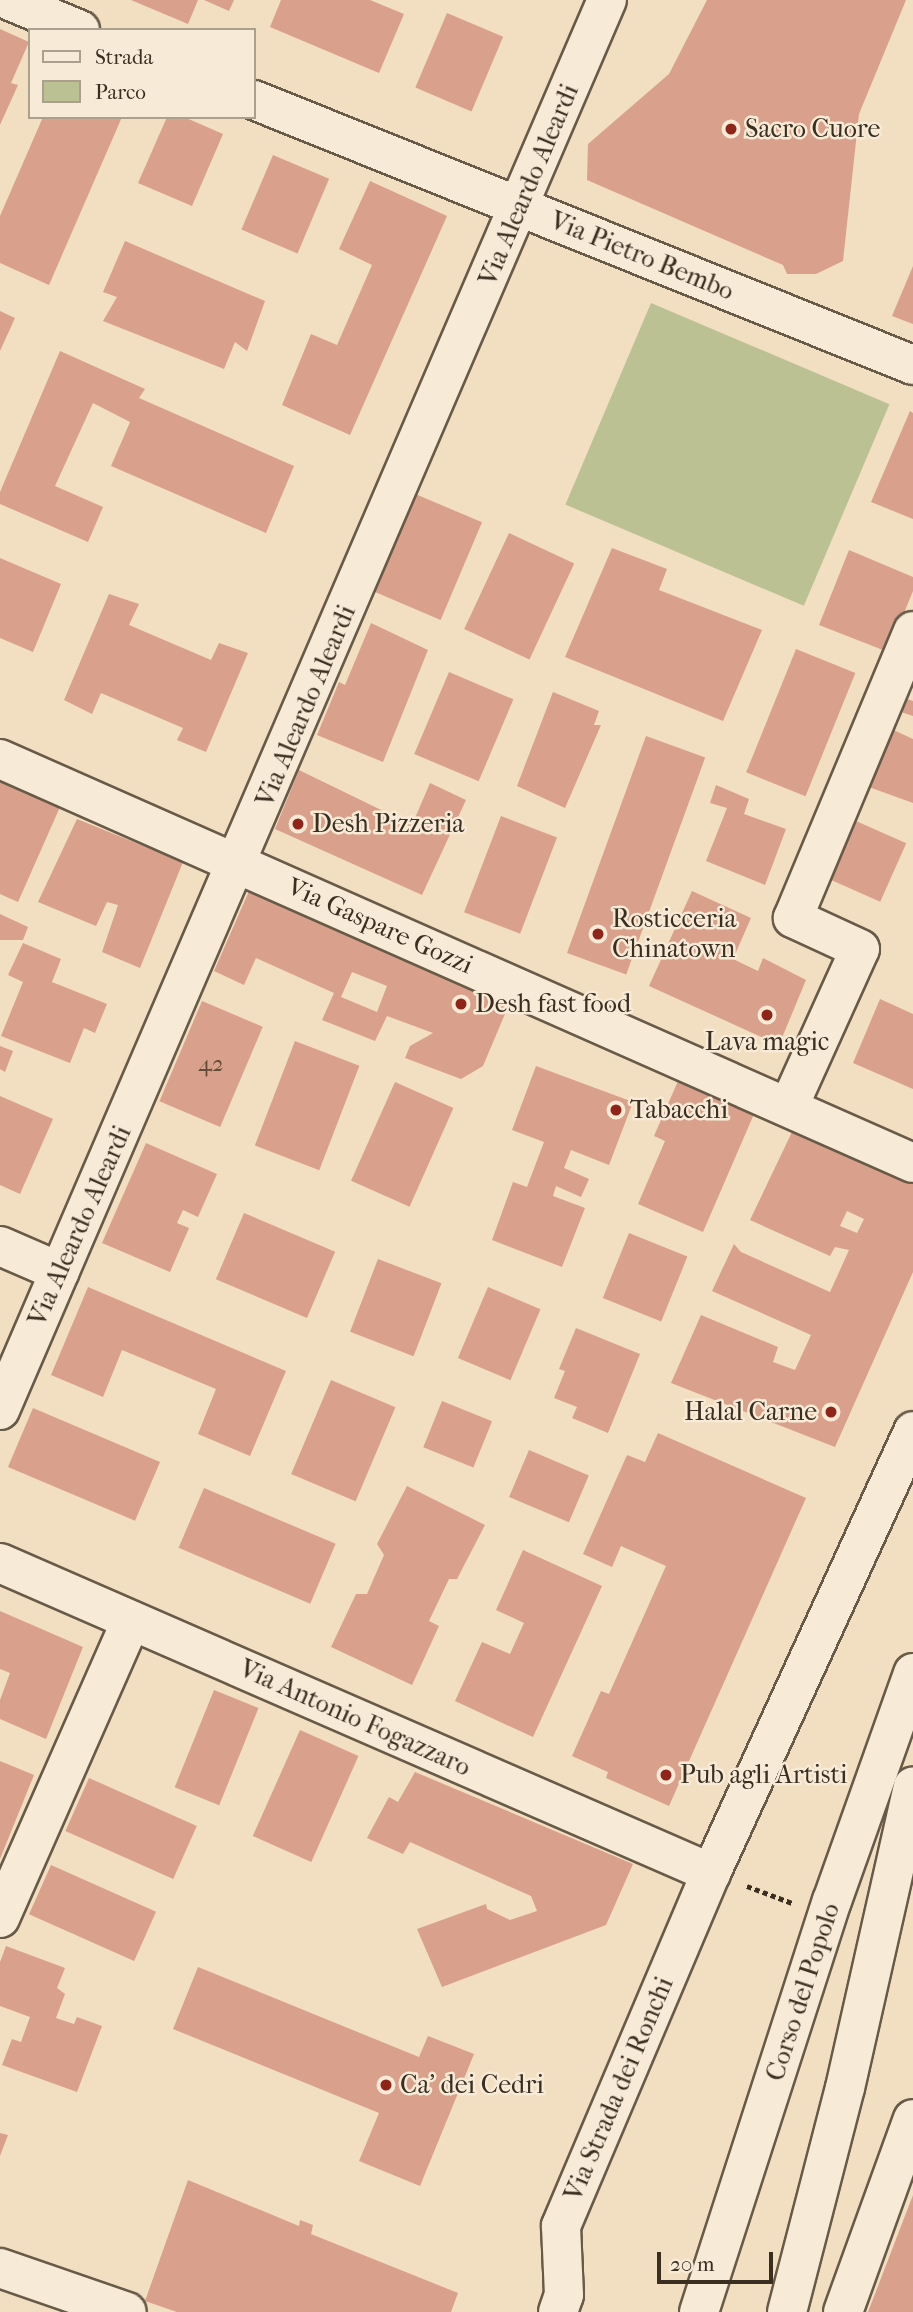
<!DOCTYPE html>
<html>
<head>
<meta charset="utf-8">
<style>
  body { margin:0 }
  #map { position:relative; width:913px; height:2312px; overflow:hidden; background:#f2dec1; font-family:"IM FELL French Canon",serif }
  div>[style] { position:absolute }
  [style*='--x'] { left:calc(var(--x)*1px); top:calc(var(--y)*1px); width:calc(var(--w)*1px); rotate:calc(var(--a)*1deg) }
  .green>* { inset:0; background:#bbc192; transform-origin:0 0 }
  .building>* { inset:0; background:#d9a18b; transform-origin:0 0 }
  .path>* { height:4.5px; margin-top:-2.25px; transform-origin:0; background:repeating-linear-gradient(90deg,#3a2e20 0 5px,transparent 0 8.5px) }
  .roads { filter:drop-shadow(2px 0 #685a48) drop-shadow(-2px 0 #685a48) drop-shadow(0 2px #685a48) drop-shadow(0 -2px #685a48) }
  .street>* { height:38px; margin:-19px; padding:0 19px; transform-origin:19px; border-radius:19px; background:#f7ead7 }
  .secondary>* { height:38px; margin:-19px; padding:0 19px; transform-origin:19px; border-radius:19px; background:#f7ead7 }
  .dots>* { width:19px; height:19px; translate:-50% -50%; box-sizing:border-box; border:4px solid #f7ead7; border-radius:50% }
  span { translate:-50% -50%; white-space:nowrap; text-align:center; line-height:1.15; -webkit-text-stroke:5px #f7ead7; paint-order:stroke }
  .number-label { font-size:23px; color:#624b3b }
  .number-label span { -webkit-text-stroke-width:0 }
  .poi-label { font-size:26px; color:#3a2e20 }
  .left { translate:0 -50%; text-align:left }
  .right { translate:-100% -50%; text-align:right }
  .street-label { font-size:26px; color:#3a2e20 }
  .legend { position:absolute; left:28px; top:28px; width:228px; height:91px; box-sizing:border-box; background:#f7ead7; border:2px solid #ab9f8e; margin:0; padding:9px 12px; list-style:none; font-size:21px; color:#3a2e20 }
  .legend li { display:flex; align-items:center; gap:14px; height:35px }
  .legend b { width:35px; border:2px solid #ab9f8e }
  .scale { position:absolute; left:657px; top:2252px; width:116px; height:32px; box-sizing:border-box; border:4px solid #3a2e20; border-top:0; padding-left:9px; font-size:21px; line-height:24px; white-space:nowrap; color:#3a2e20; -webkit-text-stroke:5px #f7ead7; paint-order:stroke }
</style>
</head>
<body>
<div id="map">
  <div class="green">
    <div style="left:651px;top:303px;width:259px;height:219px;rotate:23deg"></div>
  </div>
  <div class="building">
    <div style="clip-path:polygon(131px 0,198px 0,188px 24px)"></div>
    <div style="clip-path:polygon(204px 0,234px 0,229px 11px)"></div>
    <div style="clip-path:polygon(281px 0,370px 0,404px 14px,379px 73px,270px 27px)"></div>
    <div style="clip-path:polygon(707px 0,906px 0,859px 114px,843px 261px,816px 274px,787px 274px,783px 265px,587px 180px,588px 144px,669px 74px)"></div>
    <div style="left:447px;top:13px;width:61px;height:81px;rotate:23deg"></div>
    <div style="clip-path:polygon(0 29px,29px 42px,11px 83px,18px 85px,0 125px)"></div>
    <div style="clip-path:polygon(43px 117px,122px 117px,49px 285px,0 263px,0 216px)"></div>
    <div style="clip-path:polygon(167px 117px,184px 117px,223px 134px,192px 206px,138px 183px)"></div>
    <div style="left:273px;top:155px;width:61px;height:81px;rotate:23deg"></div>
    <div style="clip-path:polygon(370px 181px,447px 216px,350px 435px,282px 405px,311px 334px,337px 345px,372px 265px,339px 249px)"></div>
    <div style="clip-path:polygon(125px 241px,265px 301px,247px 351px,235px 342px,224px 369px,103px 321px,117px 297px,103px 292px)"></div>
    <div style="clip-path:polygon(913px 266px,913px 324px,892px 316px)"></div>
    <div style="clip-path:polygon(0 311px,15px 318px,0 351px)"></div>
    <div style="clip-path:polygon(60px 351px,145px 389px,139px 398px,294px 466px,266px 533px,111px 466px,130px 422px,93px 403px,55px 486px,103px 507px,88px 542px,0 504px,0 492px)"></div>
    <div style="clip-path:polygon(910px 411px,913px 413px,913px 519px,871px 502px)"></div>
    <div style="left:413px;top:493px;width:75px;height:106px;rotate:23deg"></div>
    <div style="left:509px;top:533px;width:72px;height:106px;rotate:25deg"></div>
    <div style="clip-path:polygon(612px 548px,667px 569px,659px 590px,762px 630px,723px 721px,565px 657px)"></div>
    <div style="clip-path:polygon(849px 550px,913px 577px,913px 591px,888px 652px,819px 625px)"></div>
    <div style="clip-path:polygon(0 558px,61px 584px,33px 652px,0 638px)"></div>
    <div style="clip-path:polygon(109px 594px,139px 604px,129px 625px,211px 660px,219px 643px,248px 653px,206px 752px,177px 740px,183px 728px,101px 693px,92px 714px,64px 700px)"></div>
    <div style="clip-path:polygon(371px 623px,428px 650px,383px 762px,317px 735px,339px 682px,345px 685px)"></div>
    <div style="left:796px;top:649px;width:64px;height:133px;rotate:22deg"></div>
    <div style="left:449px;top:672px;width:70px;height:89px;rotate:23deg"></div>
    <div style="clip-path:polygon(553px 692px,599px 711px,594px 725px,601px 725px,565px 808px,517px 786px)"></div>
    <div style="clip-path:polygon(907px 699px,913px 701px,913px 716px,901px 712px)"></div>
    <div style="clip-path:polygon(887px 727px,913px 739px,913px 803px,866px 786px)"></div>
    <div style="left:646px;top:736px;width:63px;height:231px;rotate:20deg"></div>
    <div style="clip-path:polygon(299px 770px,412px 825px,430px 783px,466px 800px,422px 895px,275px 829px)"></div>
    <div style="clip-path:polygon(0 782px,60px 807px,18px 902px,0 894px)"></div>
    <div style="clip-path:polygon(716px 785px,749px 799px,744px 814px,786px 829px,765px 885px,706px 861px,727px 808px,710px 803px)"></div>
    <div style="left:501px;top:816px;width:60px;height:103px;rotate:21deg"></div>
    <div style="clip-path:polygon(77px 819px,183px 862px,140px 968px,102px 952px,118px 905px,107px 902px,96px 926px,38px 902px)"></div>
    <div style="left:856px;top:821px;width:55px;height:64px;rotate:24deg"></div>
    <div style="clip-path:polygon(evenodd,249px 891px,510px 1002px,483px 1066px,461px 1079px,405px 1058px,410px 1046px,433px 1033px,387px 1016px,375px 1041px,322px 1020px,334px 993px,256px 958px,244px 985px,214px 971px,249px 891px,352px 972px,387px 986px,377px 1012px,341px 997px,352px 972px)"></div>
    <div style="clip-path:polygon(692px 891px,751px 918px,733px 959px,758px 971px,763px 958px,806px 980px,779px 1045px,649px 986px)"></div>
    <div style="clip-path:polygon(0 914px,28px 927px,23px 940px,0 940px)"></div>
    <div style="clip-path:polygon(23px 943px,61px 959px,52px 982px,107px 1004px,95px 1033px,84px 1028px,70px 1063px,1px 1036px,23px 982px,8px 975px)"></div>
    <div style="clip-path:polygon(880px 999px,913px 1014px,913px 1089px,853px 1063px)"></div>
    <div style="left:202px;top:1001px;width:66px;height:109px;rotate:23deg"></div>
    <div style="left:295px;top:1041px;width:69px;height:112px;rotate:21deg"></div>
    <div style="clip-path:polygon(0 1046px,13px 1051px,5px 1072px,0 1069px)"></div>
    <div style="clip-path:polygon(536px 1066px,633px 1102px,609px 1165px,571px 1150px,564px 1168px,589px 1179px,581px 1197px,556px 1186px,553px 1196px,585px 1208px,562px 1267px,492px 1240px,513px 1182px,527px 1187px,544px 1142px,512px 1130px)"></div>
    <div style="clip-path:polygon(678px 1081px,754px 1114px,703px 1232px,638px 1204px,665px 1141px,654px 1136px)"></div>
    <div style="left:395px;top:1082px;width:64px;height:108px;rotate:24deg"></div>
    <div style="clip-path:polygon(0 1096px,53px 1119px,20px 1194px,0 1185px)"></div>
    <div style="clip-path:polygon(evenodd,792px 1132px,913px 1184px,913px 1272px,835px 1447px,671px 1383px,701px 1315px,778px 1347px,773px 1362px,795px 1370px,811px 1335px,712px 1291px,734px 1244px,741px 1252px,830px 1292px,849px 1250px,835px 1247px,830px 1256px,750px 1220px,792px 1132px,847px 1211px,864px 1219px,857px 1233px,840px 1226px,847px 1211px)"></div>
    <div style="clip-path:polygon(146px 1143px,217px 1174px,198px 1217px,183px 1210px,177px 1223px,189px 1228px,170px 1272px,102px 1243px)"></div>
    <div style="left:244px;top:1213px;width:99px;height:72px;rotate:23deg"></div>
    <div style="left:629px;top:1233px;width:63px;height:70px;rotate:22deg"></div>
    <div style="left:378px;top:1259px;width:68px;height:78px;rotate:21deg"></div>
    <div style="clip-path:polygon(88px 1287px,286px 1371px,250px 1456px,198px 1434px,216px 1389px,122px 1350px,103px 1397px,51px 1375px)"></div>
    <div style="left:488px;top:1287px;width:57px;height:77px;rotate:23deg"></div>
    <div style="clip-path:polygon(576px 1328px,640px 1354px,608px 1433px,572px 1418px,577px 1407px,554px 1398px,565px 1371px,559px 1369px)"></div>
    <div style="left:331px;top:1380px;width:70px;height:102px;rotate:23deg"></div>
    <div style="left:442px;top:1401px;width:54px;height:50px;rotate:22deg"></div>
    <div style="left:33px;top:1408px;width:138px;height:64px;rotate:23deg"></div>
    <div style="clip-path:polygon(658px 1433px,806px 1498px,669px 1806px,606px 1778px,608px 1772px,572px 1756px,601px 1691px,609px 1694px,666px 1566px,621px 1546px,612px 1567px,583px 1554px,627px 1455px,645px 1462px)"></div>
    <div style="left:529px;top:1450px;width:65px;height:51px;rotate:23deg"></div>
    <div style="clip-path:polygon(407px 1486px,485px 1525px,457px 1579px,449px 1579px,429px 1621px,439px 1626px,412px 1685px,331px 1647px,356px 1594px,367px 1594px,384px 1555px,377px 1544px)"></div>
    <div style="left:204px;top:1488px;width:143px;height:65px;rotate:23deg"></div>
    <div style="clip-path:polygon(523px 1550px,602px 1586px,533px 1737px,455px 1701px,482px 1642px,510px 1654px,524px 1623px,496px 1610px)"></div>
    <div style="clip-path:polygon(0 1611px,83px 1647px,46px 1739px,0 1719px,0 1700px,10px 1673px,0 1669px)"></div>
    <div style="left:214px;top:1690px;width:48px;height:105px;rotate:22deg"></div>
    <div style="left:300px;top:1730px;width:64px;height:116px;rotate:24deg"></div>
    <div style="clip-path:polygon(0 1761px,34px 1775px,0 1859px)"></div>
    <div style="clip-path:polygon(415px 1772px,633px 1864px,606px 1925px,442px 1987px,417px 1929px,486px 1904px,487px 1909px,510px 1920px,537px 1911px,531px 1896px,410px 1842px,403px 1854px,367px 1838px,389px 1797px,398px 1802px)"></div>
    <div style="left:89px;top:1778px;width:118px;height:58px;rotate:24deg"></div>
    <div style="left:51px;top:1865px;width:115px;height:54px;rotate:24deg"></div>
    <div style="clip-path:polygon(6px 1946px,65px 1968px,57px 1988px,65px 1994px,56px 2018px,74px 2024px,77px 2017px,102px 2026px,77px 2092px,2px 2065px,12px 2039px,21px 2042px,30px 2017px,0 2006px,0 1962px)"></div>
    <div style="clip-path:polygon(198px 1967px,419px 2057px,428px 2036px,474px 2054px,420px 2186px,359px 2161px,379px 2113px,173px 2029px)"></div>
    <div style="clip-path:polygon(0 2133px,8px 2135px,0 2156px)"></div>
    <div style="clip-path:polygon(188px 2180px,299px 2226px,300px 2220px,313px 2225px,311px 2234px,458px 2293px,451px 2312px,177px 2312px,145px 2301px)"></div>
    <div style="clip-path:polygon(913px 2195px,913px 2312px,868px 2312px)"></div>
  </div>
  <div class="path">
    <div style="--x:747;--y:1886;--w:48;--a:20.7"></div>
  </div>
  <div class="roads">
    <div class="street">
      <div style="--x:8;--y:0;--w:78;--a:22.6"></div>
      <div style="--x:254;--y:100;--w:710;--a:21.91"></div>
      <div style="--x:0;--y:759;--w:998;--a:23.87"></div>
      <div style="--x:789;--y:1106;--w:172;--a:-65.7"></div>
      <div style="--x:860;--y:949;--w:74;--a:-155.2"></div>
      <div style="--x:793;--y:918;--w:311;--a:-67.3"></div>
      <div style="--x:0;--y:1246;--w:65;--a:23.4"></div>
      <div style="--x:0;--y:1410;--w:1535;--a:-66.71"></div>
      <div style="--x:0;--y:1563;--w:776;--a:23.56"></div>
      <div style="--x:0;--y:1918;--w:325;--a:-66.2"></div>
      <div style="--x:0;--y:2268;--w:134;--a:19.1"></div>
      <div style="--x:558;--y:2312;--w:18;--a:-71"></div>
      <div style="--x:564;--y:2295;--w:69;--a:-92.5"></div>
      <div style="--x:561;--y:2226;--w:384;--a:-67"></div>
      <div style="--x:711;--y:1873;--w:486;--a:-65.4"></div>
      <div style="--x:843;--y:2312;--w:205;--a:-70.1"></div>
    </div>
    <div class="secondary">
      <div style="--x:699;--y:2312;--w:432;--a:-72.1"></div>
      <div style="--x:832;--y:1901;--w:242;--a:-70.4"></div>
      <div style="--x:787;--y:2312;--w:231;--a:-75.5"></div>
      <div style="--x:845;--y:2088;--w:309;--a:-77.3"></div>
    </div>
  </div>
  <div class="dots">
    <div style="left:731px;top:129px;background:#8f2418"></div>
    <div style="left:298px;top:824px;background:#8f2418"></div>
    <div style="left:598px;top:934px;background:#8f2418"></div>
    <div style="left:461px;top:1004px;background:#8f2418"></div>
    <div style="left:767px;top:1015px;background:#8f2418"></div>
    <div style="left:616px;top:1110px;background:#8f2418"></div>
    <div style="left:831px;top:1412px;background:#8f2418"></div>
    <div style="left:666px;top:1775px;background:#8f2418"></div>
    <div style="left:386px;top:2085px;background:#8f2418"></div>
  </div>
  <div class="number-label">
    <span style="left:211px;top:1064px">42</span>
  </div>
  <div class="poi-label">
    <span class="left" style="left:745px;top:129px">Sacro Cuore</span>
    <span class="left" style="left:312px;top:824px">Desh Pizzeria</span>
    <span class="left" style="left:612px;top:934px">Rosticceria<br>Chinatown</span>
    <span class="left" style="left:475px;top:1004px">Desh fast food</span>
    <span style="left:767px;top:1042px">Lava magic</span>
    <span class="left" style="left:630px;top:1110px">Tabacchi</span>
    <span class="right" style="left:817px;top:1412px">Halal Carne</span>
    <span class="left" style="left:680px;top:1775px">Pub agli Artisti</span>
    <span class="left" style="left:400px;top:2085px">Ca' dei Cedri</span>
  </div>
  <div class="street-label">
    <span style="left:529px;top:185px;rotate:-67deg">Via Aleardo Aleardi</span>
    <span style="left:642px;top:256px;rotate:22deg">Via Pietro Bembo</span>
    <span style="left:306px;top:706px;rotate:-67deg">Via Aleardo Aleardi</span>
    <span style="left:380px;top:926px;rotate:24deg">Via Gaspare Gozzi</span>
    <span style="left:80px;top:1226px;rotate:-66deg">Via Aleardo Aleardi</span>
    <span style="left:355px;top:1718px;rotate:24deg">Via Antonio Fogazzaro</span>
    <span style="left:803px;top:1992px;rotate:-72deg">Corso del Popolo</span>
    <span style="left:619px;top:2089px;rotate:-67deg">Via Strada dei Ronchi</span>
  </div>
  <ul class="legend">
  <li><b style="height:9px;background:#f7ead7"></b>Strada</li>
  <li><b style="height:19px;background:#bbc192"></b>Parco</li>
  </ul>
  <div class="scale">20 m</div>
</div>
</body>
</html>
